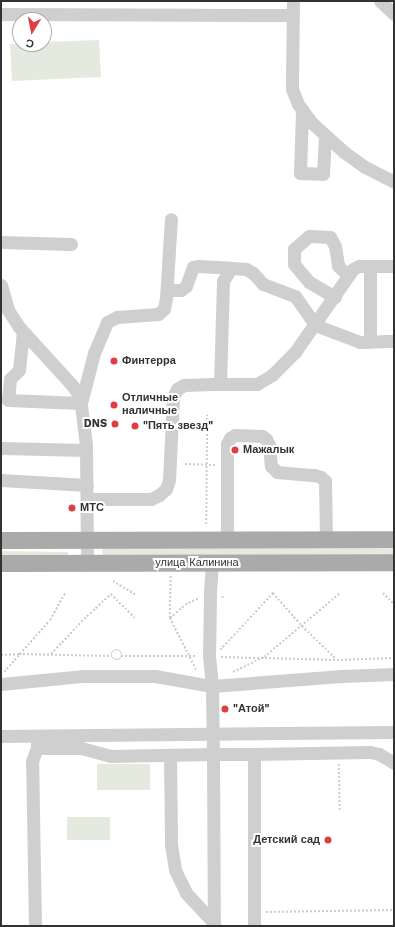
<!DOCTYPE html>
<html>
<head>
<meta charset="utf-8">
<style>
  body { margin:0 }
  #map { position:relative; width:395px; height:927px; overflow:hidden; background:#fff; font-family:"Work Sans",sans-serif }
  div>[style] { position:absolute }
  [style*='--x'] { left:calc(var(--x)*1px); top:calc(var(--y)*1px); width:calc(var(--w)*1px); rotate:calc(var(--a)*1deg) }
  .green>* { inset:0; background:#e4ebde; transform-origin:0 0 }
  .path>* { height:1.5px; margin-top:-0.75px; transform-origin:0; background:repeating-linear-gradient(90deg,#ccc 0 2px,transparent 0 4px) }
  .path>.ring { margin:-0.75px; padding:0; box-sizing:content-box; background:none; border:1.5px solid #ccc; border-radius:50% }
  .minor>* { height:13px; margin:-6.5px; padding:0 6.5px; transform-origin:6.5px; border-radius:6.5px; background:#cfcfcf }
  .major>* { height:17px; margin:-8.5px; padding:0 8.5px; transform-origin:8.5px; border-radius:8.5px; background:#aaa }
  .dots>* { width:11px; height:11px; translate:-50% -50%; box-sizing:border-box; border:2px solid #fff; border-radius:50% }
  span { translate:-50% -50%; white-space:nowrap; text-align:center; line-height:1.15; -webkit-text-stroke:4px #fff; paint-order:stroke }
  .poi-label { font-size:11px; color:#323232; font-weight:700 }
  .left { translate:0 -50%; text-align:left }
  .right { translate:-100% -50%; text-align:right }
  .street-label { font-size:11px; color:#323232 }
  .frame { position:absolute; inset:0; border:2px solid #323232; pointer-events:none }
  .north { position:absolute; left:12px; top:12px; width:40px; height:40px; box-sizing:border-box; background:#fff; border:1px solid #adadad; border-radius:50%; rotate:190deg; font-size:11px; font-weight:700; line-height:16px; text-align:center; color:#323232 }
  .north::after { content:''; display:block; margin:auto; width:14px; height:18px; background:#e03d40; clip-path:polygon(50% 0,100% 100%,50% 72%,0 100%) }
</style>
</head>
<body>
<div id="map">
  <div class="green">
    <div style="clip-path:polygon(99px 40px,101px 77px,12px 81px,10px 44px,44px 44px,44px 42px)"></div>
    <div style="clip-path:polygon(102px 548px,394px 549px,394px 555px,103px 555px)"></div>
    <div style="clip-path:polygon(1px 551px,68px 552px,68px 558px,1px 558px)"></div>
    <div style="left:97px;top:764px;width:53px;height:26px"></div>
    <div style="left:67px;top:817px;width:43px;height:23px"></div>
  </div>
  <div class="path">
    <div style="--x:185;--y:464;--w:31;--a:2"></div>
    <div style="--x:206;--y:524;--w:109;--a:-89.5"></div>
    <div style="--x:171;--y:576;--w:42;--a:91.4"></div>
    <div style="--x:170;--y:618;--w:59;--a:63"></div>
    <div style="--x:113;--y:581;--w:26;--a:31"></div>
    <div style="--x:383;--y:593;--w:16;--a:45"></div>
    <div style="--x:222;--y:598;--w:4;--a:-76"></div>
    <div style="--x:170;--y:618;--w:20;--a:-41"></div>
    <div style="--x:185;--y:605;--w:16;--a:-27"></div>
    <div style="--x:220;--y:650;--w:78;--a:-47.1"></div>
    <div style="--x:273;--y:593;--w:44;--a:48.7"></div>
    <div style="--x:302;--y:626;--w:47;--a:44.1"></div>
    <div class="ring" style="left:112px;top:650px;width:8.5px;height:8.5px"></div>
    <div style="--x:51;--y:654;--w:48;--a:-46.7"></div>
    <div style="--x:84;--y:619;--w:37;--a:-43"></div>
    <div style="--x:111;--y:594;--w:35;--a:45"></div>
    <div style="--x:1;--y:655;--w:18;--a:-3"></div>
    <div style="--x:19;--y:654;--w:93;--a:1.2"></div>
    <div style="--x:121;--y:656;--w:76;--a:0"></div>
    <div style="--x:221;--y:657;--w:116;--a:1.5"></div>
    <div style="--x:337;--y:660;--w:57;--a:-2"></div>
    <div style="--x:4;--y:672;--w:69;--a:-48.5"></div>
    <div style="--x:50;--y:620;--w:31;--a:-61"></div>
    <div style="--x:233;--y:672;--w:34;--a:-26"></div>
    <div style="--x:264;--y:657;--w:99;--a:-40.1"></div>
    <div style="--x:339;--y:764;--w:46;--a:88.8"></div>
    <div style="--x:266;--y:912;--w:128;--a:-0.9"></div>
  </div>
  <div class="minor">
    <div style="--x:293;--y:1;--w:79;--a:90.7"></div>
    <div style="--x:292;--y:80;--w:9;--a:90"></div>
    <div style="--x:292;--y:89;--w:16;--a:68"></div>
    <div style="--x:298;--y:104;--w:24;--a:54"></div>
    <div style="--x:312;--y:123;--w:43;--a:42.2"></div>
    <div style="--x:344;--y:152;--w:26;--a:36"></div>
    <div style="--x:365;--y:167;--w:33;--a:27"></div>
    <div style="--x:380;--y:1;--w:19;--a:43"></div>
    <div style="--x:1;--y:14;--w:291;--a:0.2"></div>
    <div style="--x:302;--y:110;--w:63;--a:91.8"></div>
    <div style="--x:300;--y:173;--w:23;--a:2"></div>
    <div style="--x:323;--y:174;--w:39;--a:-87"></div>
    <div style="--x:1;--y:242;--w:70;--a:1.6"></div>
    <div style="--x:370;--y:266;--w:76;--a:90"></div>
    <div style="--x:1;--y:285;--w:26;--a:74"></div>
    <div style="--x:8;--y:310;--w:20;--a:57"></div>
    <div style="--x:19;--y:327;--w:79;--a:47.6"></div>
    <div style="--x:72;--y:385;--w:14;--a:56"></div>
    <div style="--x:80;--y:397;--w:48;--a:82.9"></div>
    <div style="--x:86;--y:445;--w:118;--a:89.5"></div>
    <div style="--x:167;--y:290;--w:14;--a:0"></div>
    <div style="--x:181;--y:290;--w:6;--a:-39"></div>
    <div style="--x:186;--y:286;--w:20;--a:-70"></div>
    <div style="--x:193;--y:267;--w:5;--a:-11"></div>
    <div style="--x:198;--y:266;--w:33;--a:3"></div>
    <div style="--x:335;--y:297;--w:30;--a:-150"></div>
    <div style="--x:309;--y:282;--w:23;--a:-130"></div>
    <div style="--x:294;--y:264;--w:15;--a:-90"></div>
    <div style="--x:294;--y:249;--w:20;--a:-41"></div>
    <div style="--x:309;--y:236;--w:21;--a:3"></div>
    <div style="--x:330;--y:237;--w:10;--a:61"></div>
    <div style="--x:335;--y:246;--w:20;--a:81"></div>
    <div style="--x:338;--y:266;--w:13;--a:42"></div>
    <div style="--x:23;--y:332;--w:38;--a:96"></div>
    <div style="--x:19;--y:370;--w:13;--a:135"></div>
    <div style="--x:10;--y:379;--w:21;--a:95"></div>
    <div style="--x:8;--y:400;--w:73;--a:2.4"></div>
    <div style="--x:81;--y:403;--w:52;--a:-75.4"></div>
    <div style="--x:94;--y:353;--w:34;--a:-67"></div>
    <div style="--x:107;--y:322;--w:11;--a:-27"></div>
    <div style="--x:117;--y:317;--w:41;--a:-4.2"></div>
    <div style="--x:158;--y:314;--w:8;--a:-40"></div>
    <div style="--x:164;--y:309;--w:11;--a:-80"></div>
    <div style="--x:166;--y:298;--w:79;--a:-86.4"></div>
    <div style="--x:220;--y:384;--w:37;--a:0"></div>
    <div style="--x:257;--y:384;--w:17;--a:-31"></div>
    <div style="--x:272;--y:375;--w:33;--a:-45"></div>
    <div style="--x:295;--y:352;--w:101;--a:-55.1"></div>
    <div style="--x:353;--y:269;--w:7;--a:-27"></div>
    <div style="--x:359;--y:266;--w:35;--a:0"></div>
    <div style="--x:1;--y:448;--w:85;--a:1.3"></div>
    <div style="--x:1;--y:480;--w:86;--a:3.3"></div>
    <div style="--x:87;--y:499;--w:64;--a:0"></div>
    <div style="--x:151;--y:499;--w:9;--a:-27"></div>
    <div style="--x:159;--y:495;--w:9;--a:-41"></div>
    <div style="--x:166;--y:489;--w:9;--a:-72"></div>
    <div style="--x:169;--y:480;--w:83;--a:-87.2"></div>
    <div style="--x:173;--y:397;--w:9;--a:-63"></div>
    <div style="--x:177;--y:389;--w:8;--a:-30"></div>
    <div style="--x:184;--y:385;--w:36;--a:-2"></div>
    <div style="--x:220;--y:384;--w:103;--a:-88.3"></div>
    <div style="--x:223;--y:281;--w:15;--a:-58"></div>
    <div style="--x:231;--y:268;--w:15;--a:4"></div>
    <div style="--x:246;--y:269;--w:8;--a:30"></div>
    <div style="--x:253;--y:273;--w:15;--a:48"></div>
    <div style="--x:263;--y:284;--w:34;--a:21"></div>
    <div style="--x:295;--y:296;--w:35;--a:55"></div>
    <div style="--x:315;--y:325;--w:48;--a:20.7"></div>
    <div style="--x:360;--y:342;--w:34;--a:-2"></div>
    <div style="--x:227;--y:540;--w:96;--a:-90"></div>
    <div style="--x:227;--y:444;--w:7;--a:-63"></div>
    <div style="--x:230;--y:438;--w:6;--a:-31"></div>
    <div style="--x:235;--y:435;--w:27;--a:2"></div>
    <div style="--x:262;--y:436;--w:5;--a:37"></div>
    <div style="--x:266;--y:439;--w:7;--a:63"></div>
    <div style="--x:269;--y:445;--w:21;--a:85"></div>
    <div style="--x:271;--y:466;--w:8;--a:45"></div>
    <div style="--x:277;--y:472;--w:37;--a:5"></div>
    <div style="--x:314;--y:475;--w:7;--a:16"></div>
    <div style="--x:321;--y:477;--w:6;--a:45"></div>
    <div style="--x:325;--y:481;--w:59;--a:89"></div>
    <div style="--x:212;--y:563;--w:32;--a:94"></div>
    <div style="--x:210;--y:595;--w:61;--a:90.9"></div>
    <div style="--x:209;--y:656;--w:30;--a:84"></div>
    <div style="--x:212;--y:686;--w:68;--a:89.2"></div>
    <div style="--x:213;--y:754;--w:41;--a:0"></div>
    <div style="--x:254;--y:754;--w:172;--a:90"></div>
    <div style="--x:1;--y:684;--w:81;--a:-5.6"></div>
    <div style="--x:82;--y:676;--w:73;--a:0"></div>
    <div style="--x:155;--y:676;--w:58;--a:10"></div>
    <div style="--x:212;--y:686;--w:130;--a:-4.4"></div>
    <div style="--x:342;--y:676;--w:52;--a:-2.2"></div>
    <div style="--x:1;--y:736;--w:393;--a:-0.6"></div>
    <div style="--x:37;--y:748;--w:44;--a:0"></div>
    <div style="--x:81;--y:748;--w:30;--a:15"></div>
    <div style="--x:110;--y:756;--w:103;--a:-1.1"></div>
    <div style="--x:213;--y:754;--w:169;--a:89.7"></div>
    <div style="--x:254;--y:754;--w:116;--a:-1"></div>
    <div style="--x:370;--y:752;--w:9;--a:13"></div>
    <div style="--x:379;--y:754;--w:17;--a:31"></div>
    <div style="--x:170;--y:756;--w:88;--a:89.3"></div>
    <div style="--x:171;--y:844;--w:26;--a:81"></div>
    <div style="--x:175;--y:870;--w:25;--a:64"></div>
    <div style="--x:186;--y:893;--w:41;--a:47"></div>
    <div style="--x:214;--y:923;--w:3;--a:90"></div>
    <div style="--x:35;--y:926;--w:165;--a:-91"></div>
    <div style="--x:32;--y:761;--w:14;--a:-69"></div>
    <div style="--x:37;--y:748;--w:7;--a:-90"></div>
  </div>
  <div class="major">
    <div style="--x:1;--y:540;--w:393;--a:-0.1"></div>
    <div style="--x:1;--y:563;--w:393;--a:-0.1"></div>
  </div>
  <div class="dots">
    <div style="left:114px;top:361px;background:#e03d40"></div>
    <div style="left:114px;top:405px;background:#e03d40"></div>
    <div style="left:115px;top:424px;background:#e03d40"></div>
    <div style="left:135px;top:426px;background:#e03d40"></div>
    <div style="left:235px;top:450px;background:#e03d40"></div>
    <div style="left:72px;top:508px;background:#e03d40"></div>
    <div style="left:225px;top:709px;background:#e03d40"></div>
    <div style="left:328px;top:840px;background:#e03d40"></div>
  </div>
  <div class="poi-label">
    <span class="left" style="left:122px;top:361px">Финтерра</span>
    <span class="left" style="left:122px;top:405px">Отличные<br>наличные</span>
    <span class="right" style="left:107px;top:424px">DNS</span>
    <span class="left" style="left:143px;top:426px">"Пять звезд"</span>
    <span class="left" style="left:243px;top:450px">Мажалык</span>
    <span class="left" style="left:80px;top:508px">МТС</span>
    <span class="left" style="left:233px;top:709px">"Атой"</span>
    <span class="right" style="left:320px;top:840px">Детский сад</span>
  </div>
  <div class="street-label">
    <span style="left:197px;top:563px">улица Калинина</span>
  </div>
  <div class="frame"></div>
  <div class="north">С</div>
</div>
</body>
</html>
